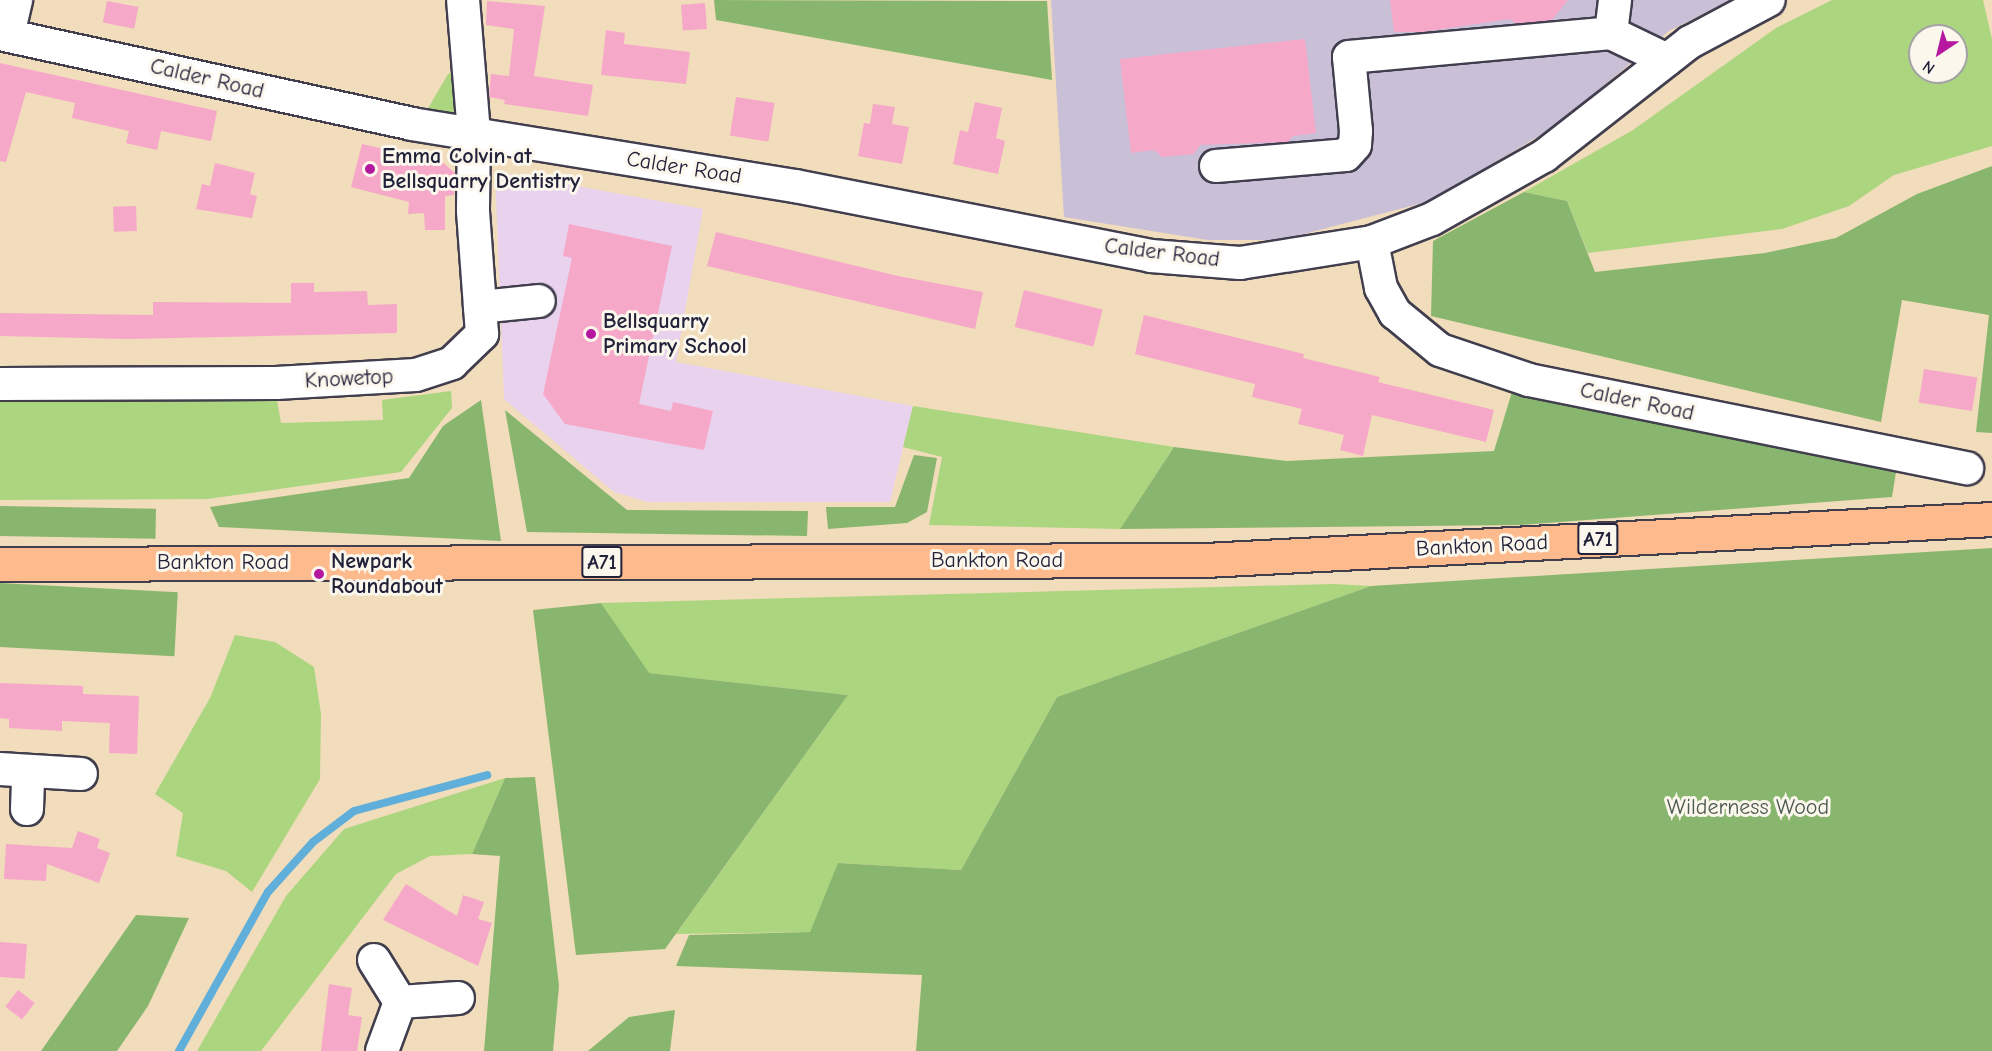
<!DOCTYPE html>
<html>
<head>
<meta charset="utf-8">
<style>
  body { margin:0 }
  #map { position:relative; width:1992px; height:1051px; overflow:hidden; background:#f1dcbb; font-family:"Comic Neue",sans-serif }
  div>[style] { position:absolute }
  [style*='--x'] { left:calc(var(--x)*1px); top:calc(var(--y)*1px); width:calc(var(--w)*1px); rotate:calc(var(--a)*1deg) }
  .built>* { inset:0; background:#e9d2ed }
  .industrial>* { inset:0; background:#c9bfd7 }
  .green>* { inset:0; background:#acd57f }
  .forest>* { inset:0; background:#89b66e; transform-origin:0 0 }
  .stream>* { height:8px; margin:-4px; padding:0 4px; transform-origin:4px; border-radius:4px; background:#60aeda }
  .building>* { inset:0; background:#f6a8c8; transform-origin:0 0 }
  .roads { filter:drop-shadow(2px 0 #413e4e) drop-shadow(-2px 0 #413e4e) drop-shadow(0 2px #413e4e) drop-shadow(0 -2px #413e4e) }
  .minor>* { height:32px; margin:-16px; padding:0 16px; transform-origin:16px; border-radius:16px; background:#fff }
  .major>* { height:33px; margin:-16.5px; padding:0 16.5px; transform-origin:16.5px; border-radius:16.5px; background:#fcba8d }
  .dots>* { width:16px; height:16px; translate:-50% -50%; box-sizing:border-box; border:3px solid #fbf7ec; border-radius:50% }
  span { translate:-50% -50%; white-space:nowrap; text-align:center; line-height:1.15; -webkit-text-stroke:6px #fbf7ec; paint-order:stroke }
  .shield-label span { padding:2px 4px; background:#fbf7ec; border:2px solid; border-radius:4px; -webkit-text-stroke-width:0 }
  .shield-label { font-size:21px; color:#22223b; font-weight:700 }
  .street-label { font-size:22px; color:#22223b }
  .poi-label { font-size:22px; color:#22223b; font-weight:700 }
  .left { translate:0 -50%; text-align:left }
  .park-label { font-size:22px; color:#4b584f }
  .north { position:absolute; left:1908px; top:24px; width:60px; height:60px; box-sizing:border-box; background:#fbf7ec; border:2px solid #a4a2a5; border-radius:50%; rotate:215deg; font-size:16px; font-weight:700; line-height:24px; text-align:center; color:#22223b }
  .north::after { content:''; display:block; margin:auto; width:21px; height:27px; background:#b5179e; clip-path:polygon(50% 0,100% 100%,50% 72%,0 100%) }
</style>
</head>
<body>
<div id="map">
  <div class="built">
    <div style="clip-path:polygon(495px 171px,703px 209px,676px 362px,913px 406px,890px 502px,648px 502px,614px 492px,504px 399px)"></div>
  </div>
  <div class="industrial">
    <div style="clip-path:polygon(1051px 0,1731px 0,1669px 31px,1554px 127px,1430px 201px,1281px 240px,1208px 240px,1064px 217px)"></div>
  </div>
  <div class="green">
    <div style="clip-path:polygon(evenodd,1832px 0,1983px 0,1992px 39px,1992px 146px,1894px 175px,1849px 206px,1782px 229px,1588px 253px,1567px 201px,1524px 192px,1633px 130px,1776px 28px,1832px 0,1920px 36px,1956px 36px,1956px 72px,1920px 72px,1920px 36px)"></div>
    <div style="clip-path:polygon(461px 67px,463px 123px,423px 117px,448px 74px)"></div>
    <div style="clip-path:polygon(451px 391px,452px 408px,401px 472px,207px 499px,0 500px,0 402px,277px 400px,281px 423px,383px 420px,382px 400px)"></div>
    <div style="clip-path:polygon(913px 406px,1174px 447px,1120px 529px,929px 525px,942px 457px,903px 447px)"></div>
    <div style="clip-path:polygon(1333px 584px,1371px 586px,1057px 697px,961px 870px,839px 863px,810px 932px,676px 934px,848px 695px,648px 673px,601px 603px)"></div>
    <div style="clip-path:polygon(235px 635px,275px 642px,314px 667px,321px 714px,320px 779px,252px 892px,226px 871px,176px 856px,183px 813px,155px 794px,210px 698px)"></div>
    <div style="clip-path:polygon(505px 778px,472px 854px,430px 856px,396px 874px,261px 1051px,197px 1051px,286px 896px,344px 829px)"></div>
  </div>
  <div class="forest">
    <div style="clip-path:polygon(714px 0,1047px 1px,1052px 80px,716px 20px)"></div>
    <div style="clip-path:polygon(1992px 166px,1992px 433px,1976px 432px,1989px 315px,1902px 300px,1881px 422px,1431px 316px,1433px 241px,1524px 192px,1567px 201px,1595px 272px,1765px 253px,1836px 238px,1917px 194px)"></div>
    <div style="clip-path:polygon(1515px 382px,1896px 472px,1892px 497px,1520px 525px,1120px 529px,1174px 447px,1287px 461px,1494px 451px)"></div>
    <div style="clip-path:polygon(481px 400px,501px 541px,219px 527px,210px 507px,409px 478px,443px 426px)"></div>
    <div style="clip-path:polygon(505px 410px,627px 510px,808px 511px,807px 536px,527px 532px)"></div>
    <div style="clip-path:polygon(914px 455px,937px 458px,927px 512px,907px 523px,828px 529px,826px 507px,895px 507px)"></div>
    <div style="left:0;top:506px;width:156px;height:30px;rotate:1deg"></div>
    <div style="clip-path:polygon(1992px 548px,1992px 1051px,916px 1051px,922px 975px,676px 966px,689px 935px,810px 932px,838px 863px,961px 870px,1057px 697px,1371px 586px)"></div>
    <div style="left:0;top:583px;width:178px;height:64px;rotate:3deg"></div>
    <div style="clip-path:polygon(601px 603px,649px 673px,848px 695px,665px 949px,576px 955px,533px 610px)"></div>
    <div style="clip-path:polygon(535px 777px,559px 986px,553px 1051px,484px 1051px,500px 856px,472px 854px,505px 778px)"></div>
    <div style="clip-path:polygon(136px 915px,189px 918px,148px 1006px,117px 1051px,41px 1051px)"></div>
    <div style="clip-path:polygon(675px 1010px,670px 1051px,588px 1051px,629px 1017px)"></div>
  </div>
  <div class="stream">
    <div style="--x:179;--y:1051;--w:182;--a:-60.8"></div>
    <div style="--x:268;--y:892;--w:67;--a:-48"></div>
    <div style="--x:313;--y:842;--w:51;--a:-37.1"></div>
    <div style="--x:354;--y:811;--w:138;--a:-15.1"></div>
  </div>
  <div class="building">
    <div style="clip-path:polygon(1390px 0,1568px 0,1552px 20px,1517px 24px,1510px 19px,1422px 32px,1394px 32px)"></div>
    <div style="left:107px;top:1px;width:32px;height:22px;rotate:11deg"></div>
    <div style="clip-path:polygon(487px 1px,545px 6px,534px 76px,593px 85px,588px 116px,504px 104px,505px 100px,489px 97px,491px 74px,509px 76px,514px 29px,486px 25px)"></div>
    <div style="left:705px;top:3px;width:26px;height:24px;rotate:86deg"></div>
    <div style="clip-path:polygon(606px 30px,625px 33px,624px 44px,690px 52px,686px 84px,601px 75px)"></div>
    <div style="clip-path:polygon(1305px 39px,1316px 133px,1293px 136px,1288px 142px,1200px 145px,1194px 154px,1162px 157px,1154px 150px,1131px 153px,1120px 59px)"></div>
    <div style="clip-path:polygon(0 63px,217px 111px,211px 141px,161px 131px,157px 150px,126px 143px,129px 131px,72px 118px,75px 103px,26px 92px,6px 162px,0 161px)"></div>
    <div style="left:736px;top:97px;width:39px;height:39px;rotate:9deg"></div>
    <div style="clip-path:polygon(975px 102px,1002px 108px,996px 138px,1005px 141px,998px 174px,953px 164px,960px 130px,968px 132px)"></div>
    <div style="clip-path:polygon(873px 104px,895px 107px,892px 124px,909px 127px,902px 164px,858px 156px,864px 123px,870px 124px)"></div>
    <div style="clip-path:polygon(362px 144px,442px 162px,455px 173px,454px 195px,445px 196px,445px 230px,425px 230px,424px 213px,408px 214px,409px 202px,351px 187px)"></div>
    <div style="clip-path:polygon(215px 163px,255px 173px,250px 194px,257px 196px,252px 218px,196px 209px,202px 184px,210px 186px)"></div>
    <div style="left:136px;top:206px;width:25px;height:23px;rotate:88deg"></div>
    <div style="clip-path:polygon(569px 224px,672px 246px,639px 404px,671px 411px,673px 402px,713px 411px,704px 450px,565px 424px,543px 394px,572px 258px,563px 256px)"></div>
    <div style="clip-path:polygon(716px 232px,898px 276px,983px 292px,975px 329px,707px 266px)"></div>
    <div style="clip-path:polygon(291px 283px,314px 283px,314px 292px,367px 291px,368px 305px,397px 304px,397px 333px,128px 339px,0 336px,0 313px,153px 315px,153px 302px,291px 303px)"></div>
    <div style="left:1024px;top:290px;width:81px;height:38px;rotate:14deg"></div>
    <div style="clip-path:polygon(1144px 315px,1304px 354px,1303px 358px,1380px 377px,1378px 382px,1494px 410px,1486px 442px,1372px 415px,1363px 456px,1340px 450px,1344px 435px,1298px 424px,1302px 409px,1252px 397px,1255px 384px,1135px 354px)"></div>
    <div style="left:1924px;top:369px;width:54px;height:34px;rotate:9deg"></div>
    <div style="clip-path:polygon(0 683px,83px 686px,83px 694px,139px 696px,137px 754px,109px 753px,110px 723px,62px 721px,62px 731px,9px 728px,9px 719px,0 718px)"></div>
    <div style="clip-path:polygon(78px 831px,100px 839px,97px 848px,110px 853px,99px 883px,47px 864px,46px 881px,4px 879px,6px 844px,72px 848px)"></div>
    <div style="clip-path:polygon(406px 884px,457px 916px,463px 895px,484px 902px,478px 919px,492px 923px,478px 966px,383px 920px)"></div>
    <div style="left:0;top:942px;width:27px;height:35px;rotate:4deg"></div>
    <div style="clip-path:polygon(329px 984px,352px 988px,348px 1015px,362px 1017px,357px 1051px,321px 1051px)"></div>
    <div style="left:18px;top:990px;width:21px;height:21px;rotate:37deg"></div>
  </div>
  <div class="roads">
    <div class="minor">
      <div style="--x:1611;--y:33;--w:33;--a:-83"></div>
      <div style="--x:0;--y:34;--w:422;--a:12.3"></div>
      <div style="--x:412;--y:124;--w:388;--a:9.2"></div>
      <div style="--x:795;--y:186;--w:363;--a:11.1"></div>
      <div style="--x:1151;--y:256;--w:89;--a:4.5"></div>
      <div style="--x:1240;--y:263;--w:134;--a:-9"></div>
      <div style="--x:1372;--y:242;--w:64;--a:-21"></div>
      <div style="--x:1432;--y:219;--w:129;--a:-29.4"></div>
      <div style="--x:1544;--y:156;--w:185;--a:-38"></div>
      <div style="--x:1690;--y:42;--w:89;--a:-28"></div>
      <div style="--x:8;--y:35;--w:36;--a:-77"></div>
      <div style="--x:1216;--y:166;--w:130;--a:-4.8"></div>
      <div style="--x:1346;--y:155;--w:13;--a:-48"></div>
      <div style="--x:1355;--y:145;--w:14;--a:-86"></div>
      <div style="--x:1356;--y:131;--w:74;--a:-95.4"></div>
      <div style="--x:1349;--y:57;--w:263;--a:-5.2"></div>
      <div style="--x:1611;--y:33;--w:62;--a:25.7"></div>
      <div style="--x:1372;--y:242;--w:47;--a:78.9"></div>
      <div style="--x:1381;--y:288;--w:29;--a:61"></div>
      <div style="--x:1395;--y:313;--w:58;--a:39.4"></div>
      <div style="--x:1440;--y:350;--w:94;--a:18.6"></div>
      <div style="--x:1529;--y:380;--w:447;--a:11.4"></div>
      <div style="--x:480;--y:307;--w:59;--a:-5.8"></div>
      <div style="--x:0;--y:384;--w:276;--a:-0.2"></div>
      <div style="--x:276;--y:383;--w:140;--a:-3.3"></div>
      <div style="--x:416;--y:375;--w:38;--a:-18"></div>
      <div style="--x:452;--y:363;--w:42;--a:-44"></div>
      <div style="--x:482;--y:334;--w:124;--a:-94.2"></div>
      <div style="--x:473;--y:210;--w:77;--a:-89.3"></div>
      <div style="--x:474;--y:133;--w:133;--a:-94.7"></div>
      <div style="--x:0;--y:769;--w:81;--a:3.5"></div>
      <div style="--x:27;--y:809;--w:38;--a:-88"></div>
      <div style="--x:374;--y:960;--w:49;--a:58.2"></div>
      <div style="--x:400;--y:1002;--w:52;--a:110.2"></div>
      <div style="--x:400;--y:1002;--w:58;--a:-3.9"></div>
    </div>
    <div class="major">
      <div style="--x:0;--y:564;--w:1205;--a:-0.19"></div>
      <div style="--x:1205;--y:560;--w:788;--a:-2.98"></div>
    </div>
  </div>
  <div class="dots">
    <div style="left:370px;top:169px;background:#b5179e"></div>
    <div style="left:591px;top:334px;background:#b5179e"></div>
    <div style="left:319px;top:574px;background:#b5179e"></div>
  </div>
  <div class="shield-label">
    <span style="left:1598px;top:539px">A71</span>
    <span style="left:602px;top:562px">A71</span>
  </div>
  <div class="street-label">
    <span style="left:207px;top:79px;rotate:13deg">Calder Road</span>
    <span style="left:684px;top:168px;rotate:9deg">Calder Road</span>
    <span style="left:1162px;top:253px;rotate:7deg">Calder Road</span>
    <span style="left:349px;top:379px;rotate:-3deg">Knowetop</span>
    <span style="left:1637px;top:402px;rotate:12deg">Calder Road</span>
    <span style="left:1482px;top:546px;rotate:-3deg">Bankton Road</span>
    <span style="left:997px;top:561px">Bankton Road</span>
    <span style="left:223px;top:563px">Bankton Road</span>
  </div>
  <div class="poi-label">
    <span class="left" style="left:382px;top:169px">Emma Colvin at<br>Bellsquarry Dentistry</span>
    <span class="left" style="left:603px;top:334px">Bellsquarry<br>Primary School</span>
    <span class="left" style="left:331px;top:574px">Newpark<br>Roundabout</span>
  </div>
  <div class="park-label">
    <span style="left:1748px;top:808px">Wilderness Wood</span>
  </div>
  <div class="north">N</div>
</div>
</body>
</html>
